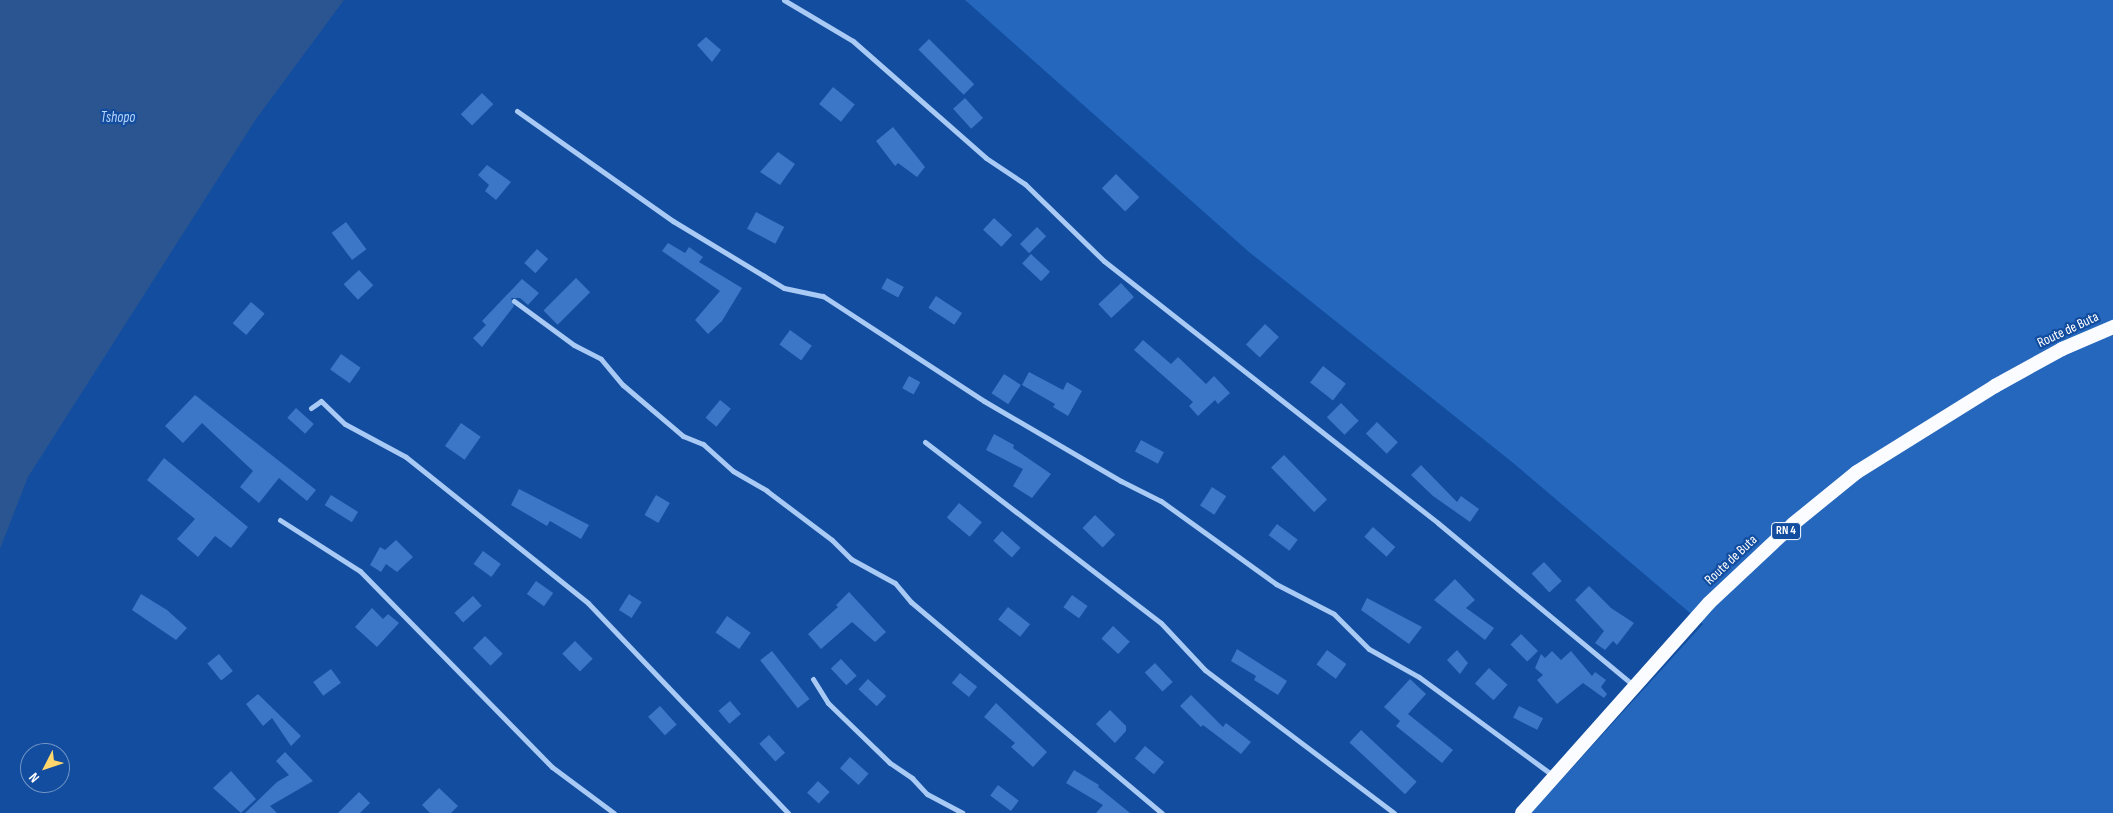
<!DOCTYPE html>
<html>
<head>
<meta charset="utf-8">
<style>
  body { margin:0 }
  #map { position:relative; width:2113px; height:813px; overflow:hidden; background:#124d9f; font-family:"Sofia Sans Condensed",sans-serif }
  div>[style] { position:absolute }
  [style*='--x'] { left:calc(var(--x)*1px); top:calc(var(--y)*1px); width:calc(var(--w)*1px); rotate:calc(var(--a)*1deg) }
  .green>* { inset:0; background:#2467bd }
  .water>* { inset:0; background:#2a5591 }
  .building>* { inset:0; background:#3b77c6; transform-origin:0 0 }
  .minor>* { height:5px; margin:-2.5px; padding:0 2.5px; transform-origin:2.5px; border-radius:2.5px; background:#a9caf5 }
  .trunk>* { height:14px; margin:-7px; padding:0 7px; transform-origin:7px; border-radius:7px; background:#fafcff }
  span { translate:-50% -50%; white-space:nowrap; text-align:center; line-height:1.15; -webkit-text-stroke:4.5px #124d9f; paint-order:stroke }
  .shield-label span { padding:1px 4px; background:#124d9f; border:1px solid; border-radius:4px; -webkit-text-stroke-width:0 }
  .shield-label { font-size:12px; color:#fff; font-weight:700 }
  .street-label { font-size:14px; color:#fff }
  .water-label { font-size:15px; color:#b5d4fb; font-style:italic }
  .north { position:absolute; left:20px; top:743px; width:50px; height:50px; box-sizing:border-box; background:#124d9f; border:1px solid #7194c5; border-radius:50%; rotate:229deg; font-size:14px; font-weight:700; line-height:20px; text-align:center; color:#fff }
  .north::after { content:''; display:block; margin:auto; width:18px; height:22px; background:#ffd76c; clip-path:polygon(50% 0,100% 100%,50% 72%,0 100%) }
</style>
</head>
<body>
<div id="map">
  <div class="green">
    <div style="clip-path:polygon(965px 0,2113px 0,2113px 813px,1531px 813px,1703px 624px,1512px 462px,1249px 252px)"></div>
  </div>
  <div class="water">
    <div style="clip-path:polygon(0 0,344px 0,256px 119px,28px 477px,0 549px)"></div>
  </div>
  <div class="building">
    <div style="clip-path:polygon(706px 37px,721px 50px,712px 62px,697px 45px)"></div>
    <div style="left:929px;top:39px;width:64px;height:15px;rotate:45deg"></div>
    <div style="left:833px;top:87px;width:28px;height:22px;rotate:39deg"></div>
    <div style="left:482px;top:93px;width:16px;height:30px;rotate:45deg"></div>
    <div style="left:965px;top:98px;width:27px;height:16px;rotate:48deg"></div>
    <div style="clip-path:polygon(893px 127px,925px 167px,917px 177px,898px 163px,895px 166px,876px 141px)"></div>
    <div style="clip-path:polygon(778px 152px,795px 164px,780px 185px,760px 172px)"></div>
    <div style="clip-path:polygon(487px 165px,511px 182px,496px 200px,485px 191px,489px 185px,478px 175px)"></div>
    <div style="left:1116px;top:174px;width:33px;height:20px;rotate:45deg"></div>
    <div style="left:756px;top:212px;width:32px;height:19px;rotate:28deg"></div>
    <div style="left:994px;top:218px;width:25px;height:16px;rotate:43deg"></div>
    <div style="left:346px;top:222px;width:34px;height:18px;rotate:53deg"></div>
    <div style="left:1037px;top:227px;width:13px;height:24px;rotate:45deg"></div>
    <div style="clip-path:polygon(668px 243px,685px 253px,689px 247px,703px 257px,699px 262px,742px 288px,722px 321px,708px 334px,695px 320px,720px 291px,662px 251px)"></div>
    <div style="left:537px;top:249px;width:15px;height:19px;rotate:42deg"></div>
    <div style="left:1031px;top:254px;width:26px;height:13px;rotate:43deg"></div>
    <div style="left:359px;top:270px;width:21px;height:21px;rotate:47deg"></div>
    <div style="left:576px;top:278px;width:20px;height:46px;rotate:45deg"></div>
    <div style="left:887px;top:278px;width:19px;height:12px;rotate:28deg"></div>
    <div style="clip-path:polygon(522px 279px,539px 293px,528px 305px,520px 298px,511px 298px,514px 306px,482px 347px,473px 338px,486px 325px,482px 321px)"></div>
    <div style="left:1121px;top:283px;width:19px;height:31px;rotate:47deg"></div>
    <div style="left:936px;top:296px;width:31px;height:14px;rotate:33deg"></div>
    <div style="left:251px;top:302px;width:18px;height:28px;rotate:41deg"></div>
    <div style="left:1265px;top:324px;width:19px;height:28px;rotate:43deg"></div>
    <div style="left:790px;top:330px;width:27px;height:18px;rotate:36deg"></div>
    <div style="clip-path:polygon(1143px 340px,1171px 364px,1178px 357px,1206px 384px,1214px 376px,1230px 393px,1218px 404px,1215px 400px,1198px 416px,1189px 406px,1193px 402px,1134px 350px)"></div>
    <div style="left:341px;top:354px;width:24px;height:19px;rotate:35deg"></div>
    <div style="left:1323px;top:366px;width:29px;height:21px;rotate:38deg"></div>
    <div style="clip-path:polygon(1029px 372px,1063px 390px,1067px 382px,1082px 391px,1068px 416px,1053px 407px,1055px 404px,1022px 385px)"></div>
    <div style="left:1004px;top:374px;width:20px;height:23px;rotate:33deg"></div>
    <div style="left:909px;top:376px;width:13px;height:14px;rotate:29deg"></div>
    <div style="clip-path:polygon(195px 395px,316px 490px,307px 501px,279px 478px,259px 503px,240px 487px,253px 471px,202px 423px,183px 443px,165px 426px)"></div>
    <div style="left:720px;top:400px;width:14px;height:23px;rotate:39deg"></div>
    <div style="left:1341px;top:403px;width:25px;height:20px;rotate:45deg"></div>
    <div style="left:296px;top:408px;width:24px;height:13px;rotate:42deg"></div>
    <div style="left:1377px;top:422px;width:29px;height:16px;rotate:44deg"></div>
    <div style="left:461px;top:423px;width:24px;height:28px;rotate:35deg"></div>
    <div style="clip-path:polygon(994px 434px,1014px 445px,1013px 448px,1051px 474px,1032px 498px,1013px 486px,1023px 469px,986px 450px)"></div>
    <div style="left:1141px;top:440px;width:26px;height:13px;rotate:28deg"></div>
    <div style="left:1284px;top:455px;width:62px;height:18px;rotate:46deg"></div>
    <div style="clip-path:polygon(164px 458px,248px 527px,231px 548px,215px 536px,198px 557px,177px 539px,195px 519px,147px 480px)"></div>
    <div style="clip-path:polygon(1421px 465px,1457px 502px,1461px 496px,1479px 509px,1470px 522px,1433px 496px,1411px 475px)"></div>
    <div style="left:1212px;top:487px;width:17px;height:22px;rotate:33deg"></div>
    <div style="clip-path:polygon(519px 489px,589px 525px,581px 539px,550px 521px,547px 526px,511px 505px)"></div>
    <div style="left:331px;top:495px;width:32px;height:12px;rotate:32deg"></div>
    <div style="left:656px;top:495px;width:16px;height:23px;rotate:30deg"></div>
    <div style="left:959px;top:503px;width:30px;height:19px;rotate:40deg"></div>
    <div style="left:1095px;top:515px;width:28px;height:18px;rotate:44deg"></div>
    <div style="left:1277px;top:524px;width:26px;height:14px;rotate:37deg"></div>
    <div style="left:1373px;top:527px;width:30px;height:13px;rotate:42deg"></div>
    <div style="left:1002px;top:531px;width:25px;height:13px;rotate:42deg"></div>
    <div style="clip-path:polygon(396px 540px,413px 557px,397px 572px,386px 564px,381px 572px,370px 565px,380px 547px,385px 550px)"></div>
    <div style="left:483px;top:551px;width:22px;height:16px;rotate:36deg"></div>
    <div style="left:1544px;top:562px;width:26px;height:17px;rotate:47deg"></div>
    <div style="clip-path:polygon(1455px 579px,1475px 600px,1466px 608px,1494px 628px,1485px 640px,1434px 600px)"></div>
    <div style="left:536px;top:581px;width:21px;height:16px;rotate:35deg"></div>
    <div style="clip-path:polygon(1589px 586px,1611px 608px,1634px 623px,1617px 645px,1613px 641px,1605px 650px,1595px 643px,1604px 631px,1575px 600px)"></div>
    <div style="clip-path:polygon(849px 592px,886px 632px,875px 642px,852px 622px,821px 649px,808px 634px,838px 607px,836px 605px)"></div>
    <div style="clip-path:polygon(141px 594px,167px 610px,187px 628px,176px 640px,132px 610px)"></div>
    <div style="left:629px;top:594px;width:15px;height:19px;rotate:32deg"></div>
    <div style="left:1072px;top:595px;width:19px;height:15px;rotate:35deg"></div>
    <div style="left:473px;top:596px;width:13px;height:25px;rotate:48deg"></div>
    <div style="clip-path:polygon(1367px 598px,1422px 627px,1409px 644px,1361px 610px)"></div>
    <div style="left:1008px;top:607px;width:28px;height:16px;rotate:38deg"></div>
    <div style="clip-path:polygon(372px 608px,383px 619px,388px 614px,399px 623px,377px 647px,355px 627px)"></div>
    <div style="left:727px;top:616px;width:29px;height:20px;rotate:35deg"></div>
    <div style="left:1113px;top:626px;width:23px;height:17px;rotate:43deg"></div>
    <div style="left:1521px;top:634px;width:24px;height:15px;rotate:45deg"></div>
    <div style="left:485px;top:636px;width:25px;height:17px;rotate:45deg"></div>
    <div style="left:575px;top:641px;width:25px;height:18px;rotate:45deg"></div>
    <div style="clip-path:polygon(1237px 649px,1287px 681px,1278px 695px,1254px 680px,1256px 676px,1231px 661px)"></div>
    <div style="left:1327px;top:650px;width:24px;height:18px;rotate:36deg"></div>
    <div style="clip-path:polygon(1457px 650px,1468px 663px,1460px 674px,1447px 660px)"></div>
    <div style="left:772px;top:651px;width:61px;height:15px;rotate:52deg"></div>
    <div style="clip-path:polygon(1552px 651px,1561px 660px,1571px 651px,1592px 676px,1595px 672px,1606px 680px,1601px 687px,1607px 694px,1604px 698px,1583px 683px,1557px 704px,1537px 680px,1543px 675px,1535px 668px,1541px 654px,1545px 658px)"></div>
    <div style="left:219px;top:654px;width:22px;height:15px;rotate:51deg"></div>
    <div style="left:841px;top:659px;width:23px;height:14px;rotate:47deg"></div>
    <div style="left:1155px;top:663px;width:26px;height:14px;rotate:47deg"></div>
    <div style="left:1489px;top:668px;width:25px;height:21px;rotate:42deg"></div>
    <div style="left:331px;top:669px;width:17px;height:22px;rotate:54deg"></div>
    <div style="left:960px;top:673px;width:22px;height:13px;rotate:39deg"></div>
    <div style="left:868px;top:679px;width:25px;height:14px;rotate:43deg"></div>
    <div style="clip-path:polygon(1410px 679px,1426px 694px,1408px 714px,1453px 750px,1442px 763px,1396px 726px,1400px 721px,1384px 707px)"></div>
    <div style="clip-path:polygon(258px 694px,301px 736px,291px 746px,272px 718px,263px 726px,246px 704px)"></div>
    <div style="clip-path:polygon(1191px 695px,1223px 727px,1226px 723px,1251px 742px,1241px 754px,1203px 725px,1201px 727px,1180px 706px)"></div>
    <div style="left:730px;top:701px;width:17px;height:15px;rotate:50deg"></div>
    <div style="clip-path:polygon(996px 703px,1047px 752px,1033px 767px,1011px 747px,1015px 743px,984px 717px)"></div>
    <div style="left:660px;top:706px;width:25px;height:16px;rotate:48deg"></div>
    <div style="left:1519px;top:706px;width:27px;height:13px;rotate:27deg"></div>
    <div style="clip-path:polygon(1110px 710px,1126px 726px,1126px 731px,1115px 743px,1096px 724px)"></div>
    <div style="left:1361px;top:730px;width:76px;height:17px;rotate:43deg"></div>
    <div style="left:769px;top:735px;width:24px;height:13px;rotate:48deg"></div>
    <div style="left:1145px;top:746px;width:25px;height:16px;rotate:40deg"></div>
    <div style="clip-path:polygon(285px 752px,313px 781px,270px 806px,277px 813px,245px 813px,277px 782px,289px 775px,276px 761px)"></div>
    <div style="left:850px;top:757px;width:25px;height:15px;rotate:42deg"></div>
    <div style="clip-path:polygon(1074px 770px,1099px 785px,1098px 787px,1130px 813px,1096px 813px,1103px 805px,1066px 783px)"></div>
    <div style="clip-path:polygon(231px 771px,256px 799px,241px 813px,213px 788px)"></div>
    <div style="left:818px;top:781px;width:16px;height:16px;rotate:43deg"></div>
    <div style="left:998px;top:785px;width:26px;height:13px;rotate:37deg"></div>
    <div style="clip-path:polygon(439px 788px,458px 806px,451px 813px,430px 813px,422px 805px)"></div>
    <div style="clip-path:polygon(359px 792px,370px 803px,360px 813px,338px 813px)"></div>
  </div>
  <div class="minor">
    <div style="--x:784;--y:0;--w:80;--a:30.7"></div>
    <div style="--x:853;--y:41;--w:177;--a:41.3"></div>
    <div style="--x:986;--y:158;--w:47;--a:33.7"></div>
    <div style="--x:1025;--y:184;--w:110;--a:44.3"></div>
    <div style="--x:1104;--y:261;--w:424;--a:38.1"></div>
    <div style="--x:1438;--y:523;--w:255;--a:39.7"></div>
    <div style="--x:517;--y:111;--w:191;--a:35.2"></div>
    <div style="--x:673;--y:221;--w:106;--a:31.1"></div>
    <div style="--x:764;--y:276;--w:23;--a:31"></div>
    <div style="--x:784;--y:288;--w:40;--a:12"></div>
    <div style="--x:823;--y:296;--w:192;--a:33.1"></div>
    <div style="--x:984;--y:401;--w:159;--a:30.3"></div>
    <div style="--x:1121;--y:481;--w:45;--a:26.6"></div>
    <div style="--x:1161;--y:501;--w:142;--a:35.8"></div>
    <div style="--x:1276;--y:584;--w:65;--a:27.3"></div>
    <div style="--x:1334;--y:614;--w:49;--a:45"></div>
    <div style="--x:1369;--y:649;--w:57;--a:29.2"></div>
    <div style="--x:1419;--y:677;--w:167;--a:36.3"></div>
    <div style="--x:514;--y:301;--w:74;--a:36.3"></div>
    <div style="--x:574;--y:345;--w:30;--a:27"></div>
    <div style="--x:601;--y:359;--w:34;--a:50"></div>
    <div style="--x:623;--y:385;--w:79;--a:40.4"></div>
    <div style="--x:683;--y:436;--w:22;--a:22"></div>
    <div style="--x:703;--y:444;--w:40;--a:42"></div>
    <div style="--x:733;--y:471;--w:39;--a:30"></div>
    <div style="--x:767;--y:491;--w:81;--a:37"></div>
    <div style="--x:832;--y:540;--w:27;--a:45"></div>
    <div style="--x:851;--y:559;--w:50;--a:28.6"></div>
    <div style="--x:895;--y:583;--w:25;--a:50"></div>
    <div style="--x:911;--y:602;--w:328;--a:40.1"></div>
    <div style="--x:311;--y:408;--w:12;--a:-35"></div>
    <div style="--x:321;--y:401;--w:33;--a:44"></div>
    <div style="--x:345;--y:424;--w:69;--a:28.4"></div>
    <div style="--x:406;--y:457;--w:233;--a:38.7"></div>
    <div style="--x:588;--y:603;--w:290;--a:46.4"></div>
    <div style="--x:925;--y:442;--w:297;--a:37.5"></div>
    <div style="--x:1161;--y:623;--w:64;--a:46.9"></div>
    <div style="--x:1205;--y:670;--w:237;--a:37.1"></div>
    <div style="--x:280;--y:520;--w:95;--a:32.5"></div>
    <div style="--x:360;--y:571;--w:274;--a:45.6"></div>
    <div style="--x:552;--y:767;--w:77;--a:36.6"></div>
    <div style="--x:813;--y:679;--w:28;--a:58"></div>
    <div style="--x:828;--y:703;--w:86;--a:44.1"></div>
    <div style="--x:890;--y:763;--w:27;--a:34"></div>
    <div style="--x:912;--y:778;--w:22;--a:47"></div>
    <div style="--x:927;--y:794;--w:40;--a:28"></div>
  </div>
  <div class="trunk">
    <div style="--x:1522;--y:813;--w:281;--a:-48.3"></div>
    <div style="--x:1709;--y:603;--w:115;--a:-43.2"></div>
    <div style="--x:1793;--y:524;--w:82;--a:-39.1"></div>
    <div style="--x:1857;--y:472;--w:163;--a:-31.9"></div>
    <div style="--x:1995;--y:386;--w:77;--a:-28.9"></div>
    <div style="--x:2062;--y:349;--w:56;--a:-23.3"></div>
  </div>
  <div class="shield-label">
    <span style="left:1786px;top:531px">RN 4</span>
  </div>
  <div class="street-label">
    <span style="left:2068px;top:330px;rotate:-25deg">Route de Buta</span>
    <span style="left:1731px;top:560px;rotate:-43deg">Route de Buta</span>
  </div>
  <div class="water-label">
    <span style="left:118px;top:118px">Tshopo</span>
  </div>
  <div class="north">N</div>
</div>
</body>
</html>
